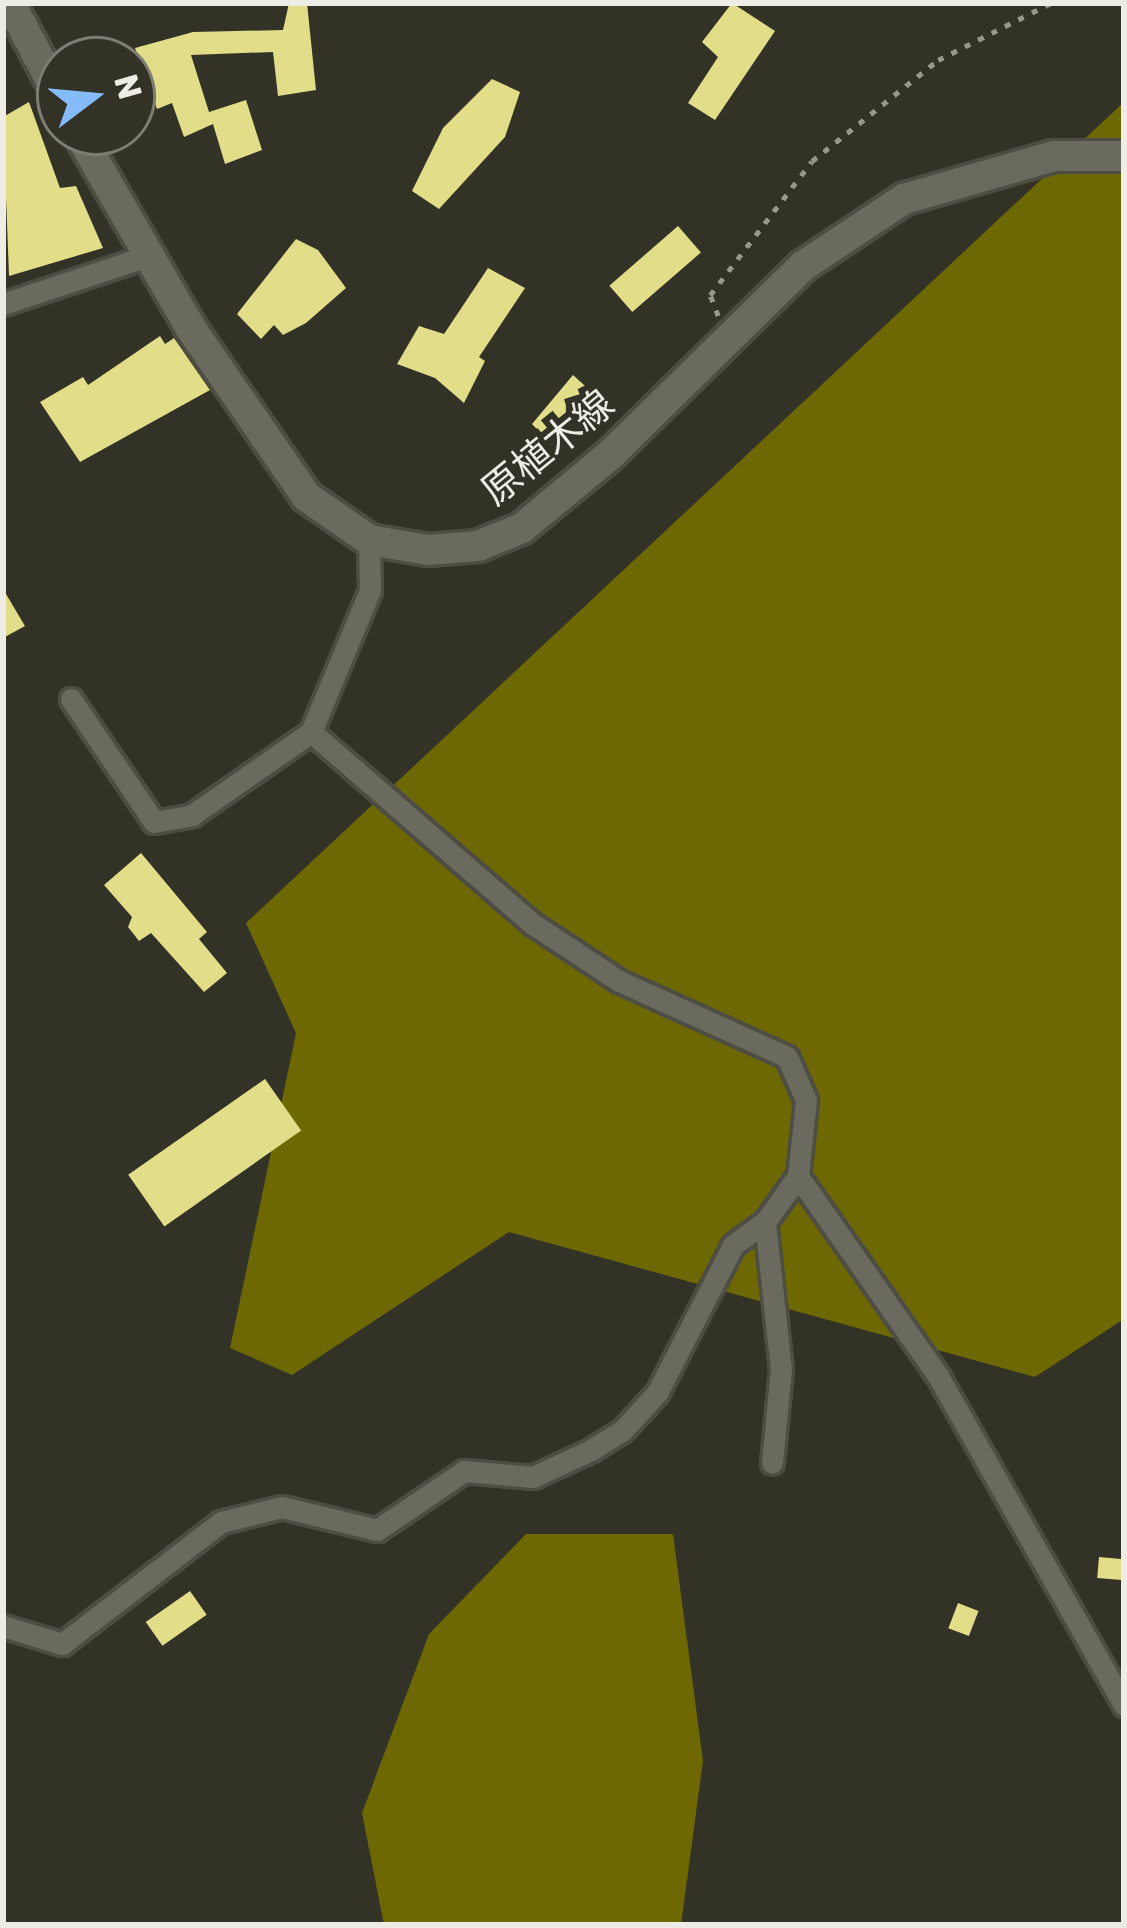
<!DOCTYPE html>
<html>
<head>
<meta charset="utf-8">
<style>
  body { margin:0 }
  #map { position:relative; width:1127px; height:1928px; overflow:hidden; background:#323227; font-family:Rubik,"Noto Sans JP",sans-serif }
  div>[style] { position:absolute }
  [style*='--x'] { left:calc(var(--x)*1px); top:calc(var(--y)*1px); width:calc(var(--w)*1px); rotate:calc(var(--a)*1deg) }
  .forest>* { inset:0; background:#6d6801 }
  .building>* { inset:0; background:#e1dd88; transform-origin:0 0 }
  .path>* { height:4.5px; margin-top:-2.25px; transform-origin:0; background:repeating-linear-gradient(90deg,#97978e 0 6px,transparent 0 15px) }
  .roads { filter:drop-shadow(3px 0 #4d4d43) drop-shadow(-3px 0 #4d4d43) drop-shadow(0 3px #4d4d43) drop-shadow(0 -3px #4d4d43) }
  .street>* { height:21px; margin:-10.5px; padding:0 10.5px; transform-origin:10.5px; border-radius:10.5px; background:#6a6a5e }
  .secondary>* { height:30px; margin:-15px; padding:0 15px; transform-origin:15px; border-radius:15px; background:#6a6a5e }
  span { translate:-50% -50%; white-space:nowrap; text-align:center; line-height:1.15; -webkit-text-stroke:12px #323227; paint-order:stroke }
  .street-label { font-size:39px; color:#edede6 }
  .frame { position:absolute; inset:0; border:6px solid #edede6; pointer-events:none }
  .north { position:absolute; left:36px; top:36px; width:120px; height:120px; box-sizing:border-box; background:#323227; border:3px solid #7d7d73; border-radius:50%; rotate:74deg; font-size:33px; font-weight:700; line-height:48px; text-align:center; color:#edede6 }
  .north::after { content:''; display:block; margin:auto; width:42px; height:54px; background:#85bbfb; clip-path:polygon(50% 0,100% 100%,50% 72%,0 100%) }
</style>
</head>
<body>
<div id="map">
  <div class="forest">
    <div style="clip-path:polygon(1124px 102px,1124px 1319px,1035px 1377px,509px 1232px,292px 1375px,230px 1348px,296px 1033px,246px 923px)"></div>
    <div style="clip-path:polygon(526px 1534px,673px 1534px,703px 1761px,681px 1925px,384px 1925px,362px 1813px,429px 1634px)"></div>
  </div>
  <div class="building">
    <div style="clip-path:polygon(289px 3px,307px 3px,316px 90px,278px 96px,273px 52px,191px 55px,209px 112px,246px 100px,262px 150px,225px 164px,213px 124px,184px 137px,172px 103px,157px 109px,135px 48px,193px 32px,283px 30px)"></div>
    <div style="clip-path:polygon(732px 3px,775px 31px,715px 120px,688px 103px,718px 57px,702px 42px)"></div>
    <div style="clip-path:polygon(492px 79px,520px 92px,505px 137px,439px 209px,412px 191px,443px 128px)"></div>
    <div style="clip-path:polygon(29px 102px,60px 188px,76px 186px,103px 248px,9px 276px,3px 117px)"></div>
    <div style="left:678px;top:226px;width:35px;height:91px;rotate:49deg"></div>
    <div style="clip-path:polygon(296px 239px,318px 250px,346px 288px,306px 323px,283px 335px,274px 325px,261px 339px,237px 314px)"></div>
    <div style="clip-path:polygon(488px 268px,525px 288px,479px 357px,485px 361px,464px 403px,435px 378px,397px 364px,419px 326px,444px 334px)"></div>
    <div style="clip-path:polygon(160px 336px,165px 344px,174px 338px,210px 390px,80px 462px,40px 402px,83px 377px,88px 385px)"></div>
    <div style="clip-path:polygon(573px 375px,594px 394px,554px 448px,532px 424px)"></div>
    <div style="clip-path:polygon(3px 589px,25px 626px,3px 638px)"></div>
    <div style="clip-path:polygon(141px 853px,207px 932px,199px 939px,227px 973px,204px 992px,151px 933px,139px 941px,128px 927px,132px 917px,104px 885px)"></div>
    <div style="left:265px;top:1079px;width:63px;height:167px;rotate:55deg"></div>
    <div style="left:1099px;top:1557px;width:25px;height:21px;rotate:5deg"></div>
    <div style="left:190px;top:1591px;width:29px;height:54px;rotate:55deg"></div>
    <div style="left:958px;top:1603px;width:22px;height:27px;rotate:21deg"></div>
  </div>
  <div class="path">
    <div style="--x:718;--y:316;--w:22;--a:-111"></div>
    <div style="--x:710;--y:295;--w:168;--a:-52.7"></div>
    <div style="--x:812;--y:161;--w:161;--a:-38.7"></div>
    <div style="--x:938;--y:60;--w:127;--a:-26.8"></div>
  </div>
  <div class="roads">
    <div class="street">
      <div style="--x:3;--y:304;--w:152;--a:-18.4"></div>
      <div style="--x:71;--y:699;--w:148;--a:56"></div>
      <div style="--x:154;--y:822;--w:39;--a:-10"></div>
      <div style="--x:192;--y:815;--w:145;--a:-34.9"></div>
      <div style="--x:311;--y:732;--w:154;--a:-67.4"></div>
      <div style="--x:370;--y:590;--w:50;--a:-91.1"></div>
      <div style="--x:311;--y:732;--w:294;--a:40.9"></div>
      <div style="--x:533;--y:924;--w:103;--a:33.5"></div>
      <div style="--x:619;--y:981;--w:184;--a:24.3"></div>
      <div style="--x:787;--y:1057;--w:47;--a:66.2"></div>
      <div style="--x:806;--y:1100;--w:76;--a:96"></div>
      <div style="--x:798;--y:1176;--w:57;--a:125.7"></div>
      <div style="--x:765;--y:1222;--w:148;--a:83.8"></div>
      <div style="--x:781;--y:1369;--w:94;--a:95.5"></div>
      <div style="--x:798;--y:1176;--w:244;--a:55"></div>
      <div style="--x:938;--y:1376;--w:378;--a:60.5"></div>
      <div style="--x:3;--y:1626;--w:62;--a:17"></div>
      <div style="--x:62;--y:1644;--w:200;--a:-37.5"></div>
      <div style="--x:221;--y:1522;--w:63;--a:-13.8"></div>
      <div style="--x:282;--y:1507;--w:98;--a:13.6"></div>
      <div style="--x:377;--y:1530;--w:105;--a:-34.1"></div>
      <div style="--x:464;--y:1471;--w:69;--a:5"></div>
      <div style="--x:533;--y:1477;--w:64;--a:-25"></div>
      <div style="--x:591;--y:1450;--w:36;--a:-32"></div>
      <div style="--x:622;--y:1431;--w:52;--a:-47.4"></div>
      <div style="--x:657;--y:1393;--w:166;--a:-62.8"></div>
      <div style="--x:733;--y:1245;--w:39;--a:-36"></div>
    </div>
    <div class="secondary">
      <div style="--x:10;--y:3;--w:107;--a:62.2"></div>
      <div style="--x:78;--y:132;--w:225;--a:60.1"></div>
      <div style="--x:190;--y:327;--w:206;--a:55.5"></div>
      <div style="--x:307;--y:497;--w:75;--a:34.7"></div>
      <div style="--x:369;--y:540;--w:60;--a:9.6"></div>
      <div style="--x:428;--y:550;--w:50;--a:-4.6"></div>
      <div style="--x:478;--y:546;--w:48;--a:-22.2"></div>
      <div style="--x:522;--y:528;--w:116;--a:-39.7"></div>
      <div style="--x:611;--y:454;--w:269;--a:-44.4"></div>
      <div style="--x:803;--y:266;--w:121;--a:-33.6"></div>
      <div style="--x:904;--y:199;--w:156;--a:-16"></div>
      <div style="--x:1054;--y:156;--w:70;--a:0"></div>
    </div>
  </div>
  <div class="street-label">
    <span style="left:548px;top:448px;rotate:-39deg">原植木線</span>
  </div>
  <div class="frame"></div>
  <div class="north">N</div>
</div>
</body>
</html>
